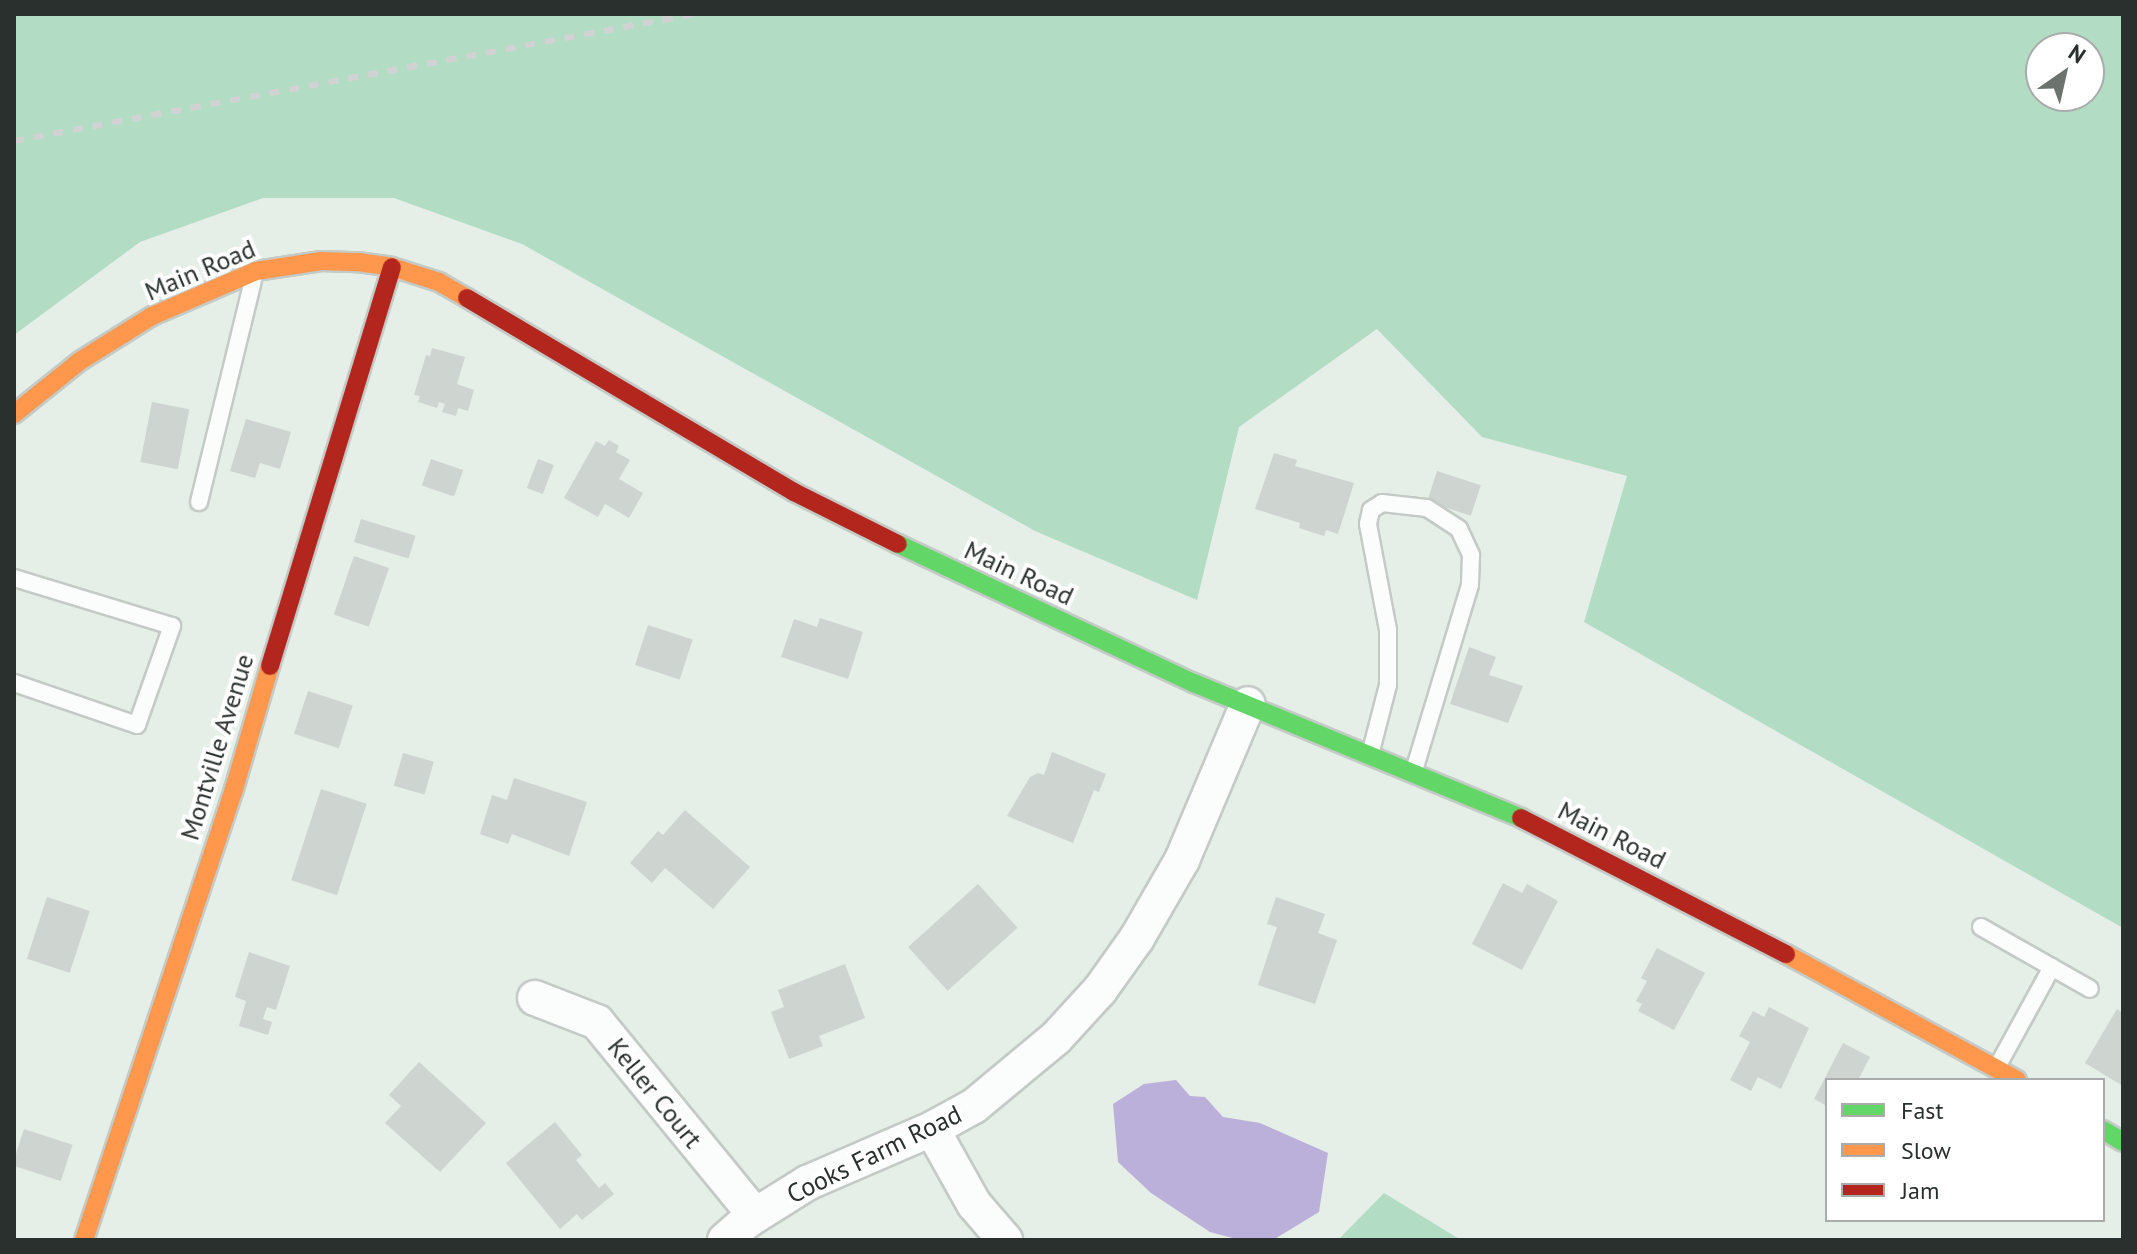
<!DOCTYPE html>
<html>
<head>
<meta charset="utf-8">
<style>
  body { margin:0 }
  #map { position:relative; width:2137px; height:1254px; overflow:hidden; background:#e6eee8; font-family:"PT Sans",sans-serif }
  div>[style] { position:absolute }
  [style*='--x'] { left:calc(var(--x)*1px); top:calc(var(--y)*1px); width:calc(var(--w)*1px); rotate:calc(var(--a)*1deg) }
  .forest>* { inset:0; background:#b2dcc4 }
  .water>* { inset:0; background:#bbb0d9 }
  .building>* { inset:0; background:#ced4d0; transform-origin:0 0 }
  .roads { filter:drop-shadow(2px 0 #c4cac6) drop-shadow(-2px 0 #c4cac6) drop-shadow(0 2px #c4cac6) drop-shadow(0 -2px #c4cac6) }
  .lane>* { height:16px; margin:-8px; padding:0 8px; transform-origin:8px; border-radius:8px; background:#fbfcfc }
  .street>* { height:34px; margin:-17px; padding:0 17px; transform-origin:17px; border-radius:17px; background:#fbfcfc }
  .fast>* { height:18px; margin:-9px; padding:0 9px; transform-origin:9px; border-radius:9px; background:#63d668 }
  .slow>* { height:18px; margin:-9px; padding:0 9px; transform-origin:9px; border-radius:9px; background:#ff974d }
  .jam>* { height:18px; margin:-9px; padding:0 9px; transform-origin:9px; border-radius:9px; background:#b3261e }
  .rail>* { height:6px; margin-top:-3px; transform-origin:0; background:repeating-linear-gradient(90deg,#d0d3d1 0 10px,transparent 0 20px) }
  span { translate:-50% -50%; white-space:nowrap; text-align:center; line-height:1.15; -webkit-text-stroke:8px #fff; paint-order:stroke }
  .street-label { font-size:26px; color:#2a302d }
  .frame { position:absolute; inset:0; border:16px solid #2a302d; pointer-events:none }
  .legend { position:absolute; left:1825px; top:1078px; width:280px; height:144px; box-sizing:border-box; background:#fff; border:2px solid #aaacab; margin:0; padding:10px 14px; list-style:none; font-size:24px; color:#2a302d }
  .legend li { display:flex; align-items:center; gap:16px; height:40px }
  .legend b { width:40px; border:2px solid #aaacab }
  .north { position:absolute; left:2025px; top:32px; width:80px; height:80px; box-sizing:border-box; background:#fff; border:2px solid #aaacab; border-radius:50%; rotate:34deg; font-size:22px; font-weight:700; line-height:32px; text-align:center; color:#2a302d }
  .north::after { content:''; display:block; margin:auto; width:28px; height:36px; background:#6c726e; clip-path:polygon(50% 0,100% 100%,50% 72%,0 100%) }
</style>
</head>
<body>
<div id="map">
  <div class="forest">
    <div style="clip-path:polygon(evenodd,14px 14px,2123px 14px,2123px 928px,1584px 622px,1627px 476px,1482px 437px,1377px 329px,1239px 427px,1197px 600px,1035px 531px,522px 244px,394px 198px,263px 198px,140px 242px,14px 335px,14px 14px,2041px 48px,2089px 48px,2089px 96px,2041px 96px,2041px 48px)"></div>
    <div style="clip-path:polygon(1384px 1193px,1461px 1240px,1338px 1240px)"></div>
  </div>
  <div class="water">
    <div style="clip-path:polygon(1176px 1080px,1190px 1096px,1205px 1097px,1223px 1117px,1260px 1123px,1328px 1153px,1319px 1212px,1273px 1240px,1240px 1240px,1210px 1232px,1151px 1193px,1118px 1162px,1113px 1104px,1144px 1084px)"></div>
  </div>
  <div class="building">
    <div style="clip-path:polygon(432px 348px,465px 357px,457px 384px,474px 390px,468px 411px,458px 408px,456px 416px,442px 412px,445px 404px,439px 402px,437px 408px,418px 402px,420px 396px,414px 395px,426px 355px,430px 356px)"></div>
    <div style="left:152px;top:402px;width:38px;height:61px;rotate:11deg"></div>
    <div style="clip-path:polygon(246px 419px,291px 432px,280px 469px,260px 463px,255px 478px,230px 471px)"></div>
    <div style="clip-path:polygon(609px 440px,619px 446px,616px 452px,630px 460px,619px 479px,643px 493px,629px 518px,605px 504px,598px 517px,564px 498px,596px 441px,605px 446px)"></div>
    <div style="clip-path:polygon(1274px 453px,1297px 460px,1295px 466px,1354px 483px,1338px 534px,1326px 530px,1324px 536px,1299px 528px,1300px 523px,1255px 509px)"></div>
    <div style="left:431px;top:459px;width:34px;height:28px;rotate:19deg"></div>
    <div style="left:538px;top:459px;width:17px;height:31px;rotate:21deg"></div>
    <div style="left:1437px;top:471px;width:46px;height:32px;rotate:18deg"></div>
    <div style="left:361px;top:519px;width:57px;height:24px;rotate:17deg"></div>
    <div style="left:354px;top:556px;width:37px;height:62px;rotate:19deg"></div>
    <div style="clip-path:polygon(820px 618px,863px 632px,848px 679px,781px 657px,794px 619px,817px 627px)"></div>
    <div style="left:648px;top:625px;width:47px;height:42px;rotate:18deg"></div>
    <div style="clip-path:polygon(1469px 647px,1496px 657px,1489px 675px,1523px 686px,1508px 723px,1450px 704px)"></div>
    <div style="left:308px;top:691px;width:47px;height:45px;rotate:18deg"></div>
    <div style="clip-path:polygon(1052px 752px,1106px 774px,1099px 792px,1094px 790px,1073px 843px,1007px 816px,1030px 777px,1038px 773px,1044px 775px)"></div>
    <div style="left:403px;top:753px;width:32px;height:34px;rotate:16deg"></div>
    <div style="clip-path:polygon(514px 778px,587px 802px,569px 856px,512px 834px,508px 844px,480px 834px,492px 795px,507px 800px)"></div>
    <div style="left:321px;top:789px;width:48px;height:96px;rotate:18deg"></div>
    <div style="clip-path:polygon(685px 810px,750px 867px,713px 909px,665px 868px,652px 883px,630px 863px,658px 831px,663px 835px)"></div>
    <div style="clip-path:polygon(1503px 883px,1522px 893px,1527px 884px,1558px 901px,1522px 970px,1472px 944px)"></div>
    <div style="left:978px;top:884px;width:59px;height:94px;rotate:48deg"></div>
    <div style="left:47px;top:897px;width:45px;height:65px;rotate:18deg"></div>
    <div style="clip-path:polygon(1276px 897px,1325px 914px,1318px 933px,1337px 940px,1315px 1004px,1258px 985px,1277px 927px,1267px 924px)"></div>
    <div style="clip-path:polygon(1657px 948px,1705px 973px,1674px 1030px,1638px 1011px,1642px 1004px,1636px 1001px,1647px 981px,1641px 978px)"></div>
    <div style="clip-path:polygon(249px 952px,290px 966px,276px 1010px,267px 1007px,263px 1019px,272px 1022px,268px 1035px,239px 1026px,246px 1001px,235px 997px)"></div>
    <div style="clip-path:polygon(845px 964px,865px 1018px,819px 1036px,823px 1046px,789px 1059px,771px 1012px,784px 1007px,778px 990px)"></div>
    <div style="clip-path:polygon(1769px 1007px,1809px 1028px,1781px 1089px,1758px 1077px,1751px 1091px,1730px 1080px,1750px 1042px,1739px 1036px,1753px 1011px,1764px 1017px)"></div>
    <div style="clip-path:polygon(2117px 1009px,2123px 1013px,2123px 1086px,2085px 1063px)"></div>
    <div style="clip-path:polygon(1843px 1043px,1870px 1057px,1858px 1080px,1827px 1080px,1827px 1106px,1814px 1099px)"></div>
    <div style="clip-path:polygon(419px 1062px,486px 1123px,440px 1172px,385px 1123px,401px 1106px,389px 1095px)"></div>
    <div style="clip-path:polygon(555px 1122px,582px 1155px,576px 1160px,599px 1188px,605px 1183px,614px 1194px,582px 1220px,577px 1214px,560px 1229px,506px 1163px)"></div>
    <div style="left:24px;top:1129px;width:51px;height:38px;rotate:18deg"></div>
  </div>
  <div class="roads">
    <div class="lane">
      <div style="--x:199;--y:502;--w:228;--a:-76.3"></div>
      <div style="--x:14;--y:578;--w:165;--a:16.9"></div>
      <div style="--x:172;--y:626;--w:105;--a:109.5"></div>
      <div style="--x:137;--y:725;--w:130;--a:-161.1"></div>
      <div style="--x:1371;--y:751;--w:68;--a:-75.6"></div>
      <div style="--x:1388;--y:685;--w:55;--a:-90"></div>
      <div style="--x:1388;--y:630;--w:108;--a:-100.7"></div>
      <div style="--x:1368;--y:524;--w:14;--a:-78"></div>
      <div style="--x:1371;--y:510;--w:13;--a:-32"></div>
      <div style="--x:1382;--y:503;--w:45;--a:6.3"></div>
      <div style="--x:1427;--y:508;--w:38;--a:33"></div>
      <div style="--x:1459;--y:529;--w:29;--a:65"></div>
      <div style="--x:1471;--y:555;--w:30;--a:92"></div>
      <div style="--x:1470;--y:585;--w:194;--a:106.8"></div>
      <div style="--x:1981;--y:927;--w:125;--a:29.6"></div>
      <div style="--x:1997;--y:1067;--w:114;--a:-61.2"></div>
    </div>
    <div class="street">
      <div style="--x:535;--y:998;--w:66;--a:21.2"></div>
      <div style="--x:597;--y:1022;--w:249;--a:50.7"></div>
      <div style="--x:932;--y:1129;--w:86;--a:60.8"></div>
      <div style="--x:974;--y:1204;--w:48;--a:49.3"></div>
      <div style="--x:725;--y:1240;--w:30;--a:-41"></div>
      <div style="--x:748;--y:1220;--w:70;--a:-32.1"></div>
      <div style="--x:807;--y:1183;--w:136;--a:-23.4"></div>
      <div style="--x:932;--y:1129;--w:48;--a:-28.7"></div>
      <div style="--x:974;--y:1106;--w:107;--a:-39.7"></div>
      <div style="--x:1056;--y:1038;--w:65;--a:-47.5"></div>
      <div style="--x:1100;--y:990;--w:64;--a:-54.6"></div>
      <div style="--x:1137;--y:938;--w:90;--a:-60"></div>
      <div style="--x:1182;--y:860;--w:169;--a:-67.1"></div>
    </div>
    <div class="fast">
      <div style="--x:898;--y:544;--w:327;--a:25.2"></div>
      <div style="--x:1194;--y:683;--w:354;--a:22.4"></div>
      <div style="--x:2103;--y:1130;--w:23;--a:31"></div>
    </div>
    <div class="slow">
      <div style="--x:14;--y:414;--w:85;--a:-38.8"></div>
      <div style="--x:80;--y:361;--w:85;--a:-32"></div>
      <div style="--x:152;--y:316;--w:113;--a:-23.4"></div>
      <div style="--x:256;--y:271;--w:66;--a:-8.7"></div>
      <div style="--x:321;--y:261;--w:37;--a:2"></div>
      <div style="--x:358;--y:262;--w:34;--a:8"></div>
      <div style="--x:392;--y:267;--w:49;--a:17.7"></div>
      <div style="--x:439;--y:282;--w:32;--a:30"></div>
      <div style="--x:1786;--y:954;--w:263;--a:28.6"></div>
      <div style="--x:84;--y:1240;--w:475;--a:-71.6"></div>
      <div style="--x:234;--y:789;--w:128;--a:-73.7"></div>
    </div>
    <div class="jam">
      <div style="--x:467;--y:298;--w:380;--a:30.7"></div>
      <div style="--x:794;--y:492;--w:116;--a:26.6"></div>
      <div style="--x:270;--y:666;--w:417;--a:-73"></div>
      <div style="--x:1521;--y:818;--w:298;--a:27.2"></div>
    </div>
  </div>
  <div class="rail">
    <div style="--x:14;--y:141;--w:692;--a:-10.58"></div>
  </div>
  <div class="street-label">
    <span style="left:200px;top:270px;rotate:-23deg">Main Road</span>
    <span style="left:1019px;top:573px;rotate:25deg">Main Road</span>
    <span style="left:217px;top:747px;rotate:-73deg">Montville Avenue</span>
    <span style="left:1612px;top:835px;rotate:27deg">Main Road</span>
    <span style="left:655px;top:1093px;rotate:51deg">Keller Court</span>
    <span style="left:874px;top:1154px;rotate:-26deg">Cooks Farm Road</span>
  </div>
  <div class="frame"></div>
  <ul class="legend">
  <li><b style="height:10px;background:#63d668"></b>Fast</li>
  <li><b style="height:10px;background:#ff974d"></b>Slow</li>
  <li><b style="height:10px;background:#b3261e"></b>Jam</li>
  </ul>
  <div class="north">N</div>
</div>
</body>
</html>
